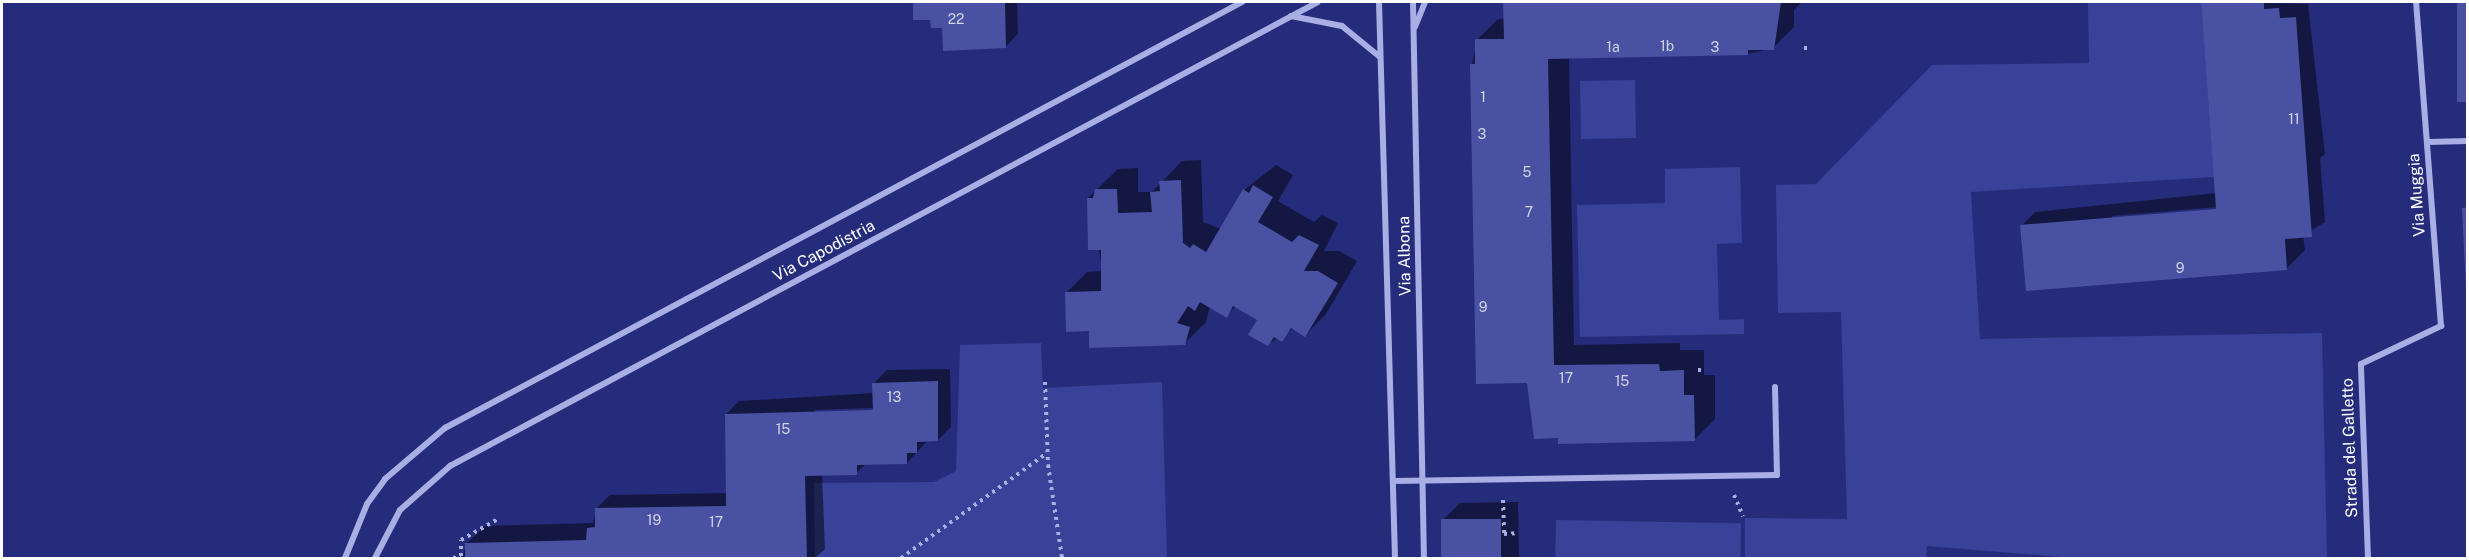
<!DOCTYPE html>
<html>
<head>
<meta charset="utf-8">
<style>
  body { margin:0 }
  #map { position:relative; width:2469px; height:560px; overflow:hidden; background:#252c7b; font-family:"Public Sans",sans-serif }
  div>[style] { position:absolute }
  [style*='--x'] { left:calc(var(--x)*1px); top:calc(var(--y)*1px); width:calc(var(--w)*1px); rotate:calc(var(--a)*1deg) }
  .green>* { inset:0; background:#384299; transform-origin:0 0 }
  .shadow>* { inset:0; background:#0007 }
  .building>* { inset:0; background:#4951a2; transform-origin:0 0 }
  .path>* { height:4px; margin-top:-2px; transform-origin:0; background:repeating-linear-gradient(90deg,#a9aee4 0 3px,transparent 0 7.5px) }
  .minor>* { height:6px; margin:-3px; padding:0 3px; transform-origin:3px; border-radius:3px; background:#a9aee4 }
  span { translate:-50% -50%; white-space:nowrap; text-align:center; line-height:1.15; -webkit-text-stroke:4.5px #252c7b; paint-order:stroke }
  .number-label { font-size:14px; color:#d2d4e8 }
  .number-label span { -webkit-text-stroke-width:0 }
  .street-label { font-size:16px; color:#fff }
  .frame { position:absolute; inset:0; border:3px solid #fff; pointer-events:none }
</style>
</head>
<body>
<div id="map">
  <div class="green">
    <div style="clip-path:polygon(2088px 2px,2201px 2px,2214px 177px,1971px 192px,1980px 339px,2322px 333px,2327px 558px,2075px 558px,1927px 546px,1926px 558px,1745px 558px,1745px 518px,1847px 519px,1841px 312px,1778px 313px,1776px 185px,1816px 184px,1932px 65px,2089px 63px)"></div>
    <div style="left:1635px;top:80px;width:58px;height:55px;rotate:89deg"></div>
    <div style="clip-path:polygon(1740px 167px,1742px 243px,1717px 244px,1719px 320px,1744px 319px,1744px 334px,1580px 337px,1577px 205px,1665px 203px,1665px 169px)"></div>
    <div style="clip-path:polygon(1041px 343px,1043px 388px,1162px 382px,1167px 558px,815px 558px,814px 483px,934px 482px,956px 471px,960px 345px)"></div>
    <div style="left:1556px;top:520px;width:185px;height:38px;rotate:1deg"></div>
  </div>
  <div class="shadow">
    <div style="clip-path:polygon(914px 2px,1017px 2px,1018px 34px,1005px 47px,943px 29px,932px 18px,915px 19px)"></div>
    <div style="clip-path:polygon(1505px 2px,1802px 2px,1794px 10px,1794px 27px,1773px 48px,1748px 54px,1569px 57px,1574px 345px,1680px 343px,1680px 350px,1704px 350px,1704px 375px,1715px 375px,1715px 419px,1694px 440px,1560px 437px,1529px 381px,1472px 65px,1477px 40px,1498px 19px,1505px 19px)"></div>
    <div style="clip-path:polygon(evenodd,2203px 2px,2308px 4px,2325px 154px,2320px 158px,2325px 222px,2303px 236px,2305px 250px,2287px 268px,2022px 225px,2035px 212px,2217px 193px,2203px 2px,2218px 207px,2218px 210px,2113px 219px,2112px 216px,2218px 207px)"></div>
    <div style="clip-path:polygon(1201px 160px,1203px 222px,1221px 229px,1244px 190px,1276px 165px,1293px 175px,1278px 201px,1314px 222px,1322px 215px,1338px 223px,1324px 251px,1339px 251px,1357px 261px,1326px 314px,1305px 335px,1294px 328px,1268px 344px,1259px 319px,1236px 306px,1226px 316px,1210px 306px,1206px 322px,1185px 343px,1090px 330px,1066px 293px,1087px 272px,1103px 271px,1088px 198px,1118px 169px,1138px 168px,1138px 192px,1152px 192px,1182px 161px)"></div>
    <div style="clip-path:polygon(evenodd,950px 369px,951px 427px,938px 440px,928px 440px,907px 463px,866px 464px,856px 473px,822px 474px,825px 549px,815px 558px,450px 558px,462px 558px,467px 543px,485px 526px,593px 523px,596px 509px,610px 495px,728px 493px,726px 414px,739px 401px,874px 393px,874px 383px,887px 370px,950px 369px,874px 408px,874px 411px,815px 413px,815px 410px,874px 408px)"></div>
    <div style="clip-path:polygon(1518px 502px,1519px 558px,1443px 558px,1442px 521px,1460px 503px)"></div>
  </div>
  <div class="building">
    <div style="clip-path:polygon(913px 2px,1005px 2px,1006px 48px,943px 51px,942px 28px,931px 28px,930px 20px,913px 20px)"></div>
    <div style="clip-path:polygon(1503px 2px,1781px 2px,1774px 50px,1748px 50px,1748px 55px,1548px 59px,1554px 365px,1659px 364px,1660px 371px,1684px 370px,1684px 395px,1694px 395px,1695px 441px,1558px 444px,1558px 438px,1534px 439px,1527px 383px,1476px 384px,1470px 64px,1475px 64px,1475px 39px,1504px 39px)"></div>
    <div style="clip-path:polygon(2201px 2px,2264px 2px,2264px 9px,2279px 8px,2280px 18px,2296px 17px,2312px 237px,2285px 239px,2287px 270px,2026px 291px,2020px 225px,2216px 209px)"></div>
    <div style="left:2457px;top:2px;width:11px;height:100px"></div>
    <div style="clip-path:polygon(1181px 180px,1183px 243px,1190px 248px,1193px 244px,1206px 252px,1243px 189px,1249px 193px,1253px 185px,1273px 197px,1258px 222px,1292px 242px,1299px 235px,1319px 245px,1304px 271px,1318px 271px,1338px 283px,1305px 337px,1291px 328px,1282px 342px,1274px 337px,1268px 346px,1248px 335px,1257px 320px,1233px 306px,1227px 318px,1200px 302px,1195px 311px,1188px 306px,1177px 323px,1190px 327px,1185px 345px,1089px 348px,1089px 331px,1066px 332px,1065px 292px,1101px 291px,1101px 250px,1088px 250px,1087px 198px,1093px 198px,1095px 189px,1117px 189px,1118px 213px,1152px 212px,1150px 192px,1160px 191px,1159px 181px)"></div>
    <div style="clip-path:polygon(2468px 207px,2468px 290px,2466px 290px,2462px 208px)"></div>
    <div style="clip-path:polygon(938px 381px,938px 441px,917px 442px,917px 453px,907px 453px,907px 464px,857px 465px,857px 475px,805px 476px,807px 558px,465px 558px,465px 543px,586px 540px,587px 528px,595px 527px,595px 508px,726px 506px,725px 414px,873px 410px,872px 383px)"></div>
    <div style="left:1501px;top:519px;width:39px;height:60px;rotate:90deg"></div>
  </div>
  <div class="path">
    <div style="--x:1804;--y:48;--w:7;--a:0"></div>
    <div style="--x:1698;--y:370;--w:4;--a:0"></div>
    <div style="--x:1045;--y:382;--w:83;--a:87.9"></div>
    <div style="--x:1048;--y:465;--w:94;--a:81.4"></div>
    <div style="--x:1734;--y:495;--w:23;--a:67"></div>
    <div style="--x:1503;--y:500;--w:34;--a:88"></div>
    <div style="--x:1504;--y:534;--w:15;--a:-4"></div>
    <div style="--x:453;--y:558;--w:8;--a:-14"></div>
    <div style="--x:461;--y:556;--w:16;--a:-90"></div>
    <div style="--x:461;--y:540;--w:43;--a:-29.6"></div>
    <div style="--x:901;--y:558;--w:180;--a:-35.7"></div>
  </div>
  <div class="minor">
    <div style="--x:1379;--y:2;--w:556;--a:88.35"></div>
    <div style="--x:1413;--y:2;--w:556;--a:88.87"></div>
    <div style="--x:1291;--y:16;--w:52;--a:11.1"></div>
    <div style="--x:1342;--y:26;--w:49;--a:39.2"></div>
    <div style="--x:1415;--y:27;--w:27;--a:-68"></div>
    <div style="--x:2427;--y:142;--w:41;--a:-1.4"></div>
    <div style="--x:1393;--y:481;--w:384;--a:-0.9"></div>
    <div style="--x:1777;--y:475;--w:88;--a:-91.3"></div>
    <div style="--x:345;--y:558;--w:58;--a:-67.8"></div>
    <div style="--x:367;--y:504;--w:31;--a:-54"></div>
    <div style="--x:385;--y:479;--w:79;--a:-40.4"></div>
    <div style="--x:445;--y:428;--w:904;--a:-28.12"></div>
    <div style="--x:375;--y:558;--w:54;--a:-62.5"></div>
    <div style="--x:400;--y:510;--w:67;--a:-41.3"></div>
    <div style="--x:450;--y:466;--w:984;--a:-28.13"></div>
    <div style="--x:2368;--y:558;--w:194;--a:-92.1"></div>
    <div style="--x:2361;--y:364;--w:89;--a:-25.4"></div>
    <div style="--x:2441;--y:326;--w:325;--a:-94.4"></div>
  </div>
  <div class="number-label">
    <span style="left:956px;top:19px">22</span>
    <span style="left:1667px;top:46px">1b</span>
    <span style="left:1613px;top:47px">1a</span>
    <span style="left:1715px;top:47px">3</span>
    <span style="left:1483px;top:97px">1</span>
    <span style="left:2294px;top:119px">11</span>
    <span style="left:1482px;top:134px">3</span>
    <span style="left:1527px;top:172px">5</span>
    <span style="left:1529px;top:212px">7</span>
    <span style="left:2180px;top:268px">9</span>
    <span style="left:1483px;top:307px">9</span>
    <span style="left:1566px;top:378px">17</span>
    <span style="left:1622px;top:381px">15</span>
    <span style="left:894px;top:397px">13</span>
    <span style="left:783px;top:429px">15</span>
    <span style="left:654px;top:520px">19</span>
    <span style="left:716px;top:522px">17</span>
  </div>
  <div class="street-label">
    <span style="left:2417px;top:195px;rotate:-94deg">Via Muggia</span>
    <span style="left:824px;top:251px;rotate:-28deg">Via Capodistria</span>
    <span style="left:1405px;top:256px;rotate:-91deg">Via Albona</span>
    <span style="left:2350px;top:448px;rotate:-92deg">Strada del Galletto</span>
  </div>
  <div class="frame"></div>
</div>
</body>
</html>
